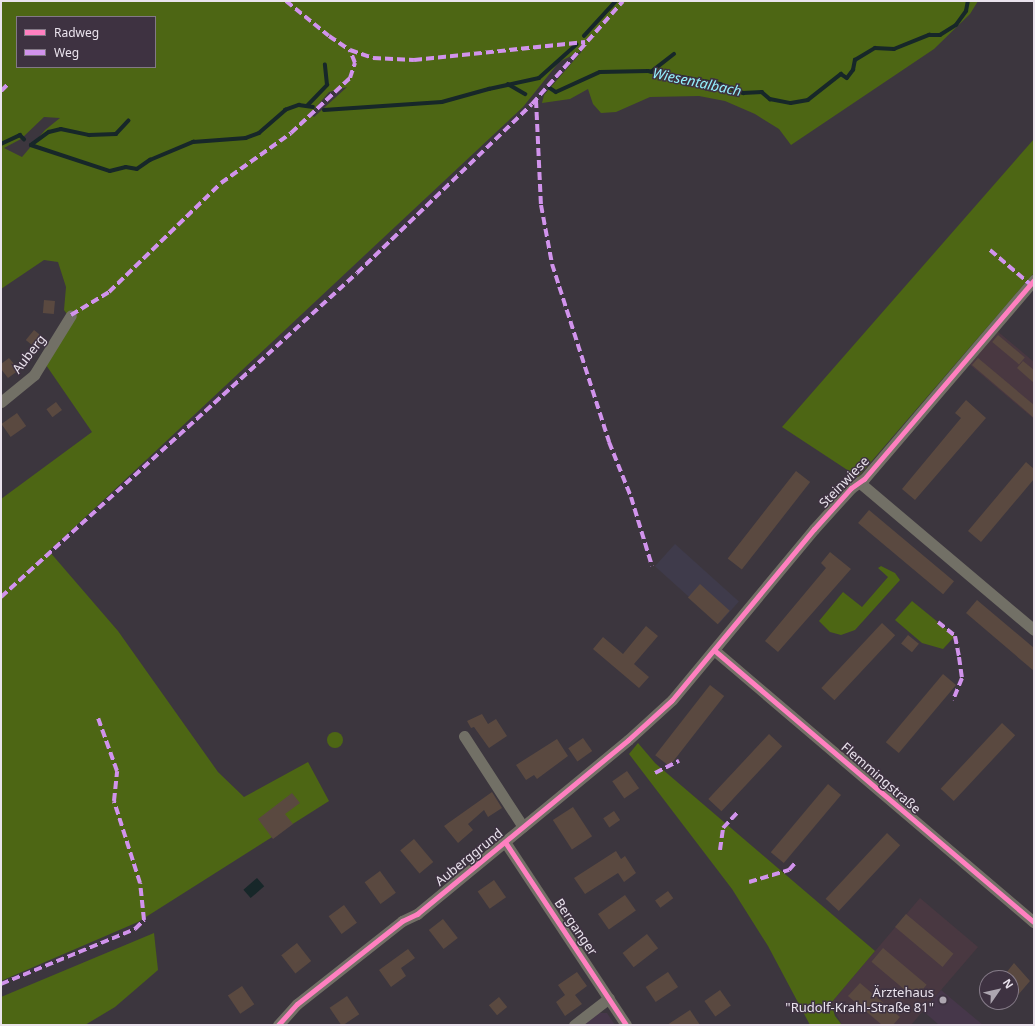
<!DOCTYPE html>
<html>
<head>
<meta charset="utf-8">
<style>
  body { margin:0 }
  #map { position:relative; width:1035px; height:1026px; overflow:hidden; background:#3c363e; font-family:"Noto Sans",sans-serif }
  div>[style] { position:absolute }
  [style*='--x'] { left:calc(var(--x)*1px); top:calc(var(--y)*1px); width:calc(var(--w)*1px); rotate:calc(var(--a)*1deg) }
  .commercial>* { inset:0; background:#3f3b4b; transform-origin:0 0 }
  .industrial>* { inset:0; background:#493841 }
  .built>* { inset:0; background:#46374a }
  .green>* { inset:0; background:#4d6614 }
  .round { border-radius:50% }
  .water>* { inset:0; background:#172729; transform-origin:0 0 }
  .stream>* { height:3.5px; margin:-1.75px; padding:0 1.75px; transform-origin:1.75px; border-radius:1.75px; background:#172729 }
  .building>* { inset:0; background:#5a4940; transform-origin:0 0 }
  .minor>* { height:11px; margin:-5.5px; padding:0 5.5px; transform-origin:5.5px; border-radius:5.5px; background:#727066 }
  .quiet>* { height:4px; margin-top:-2px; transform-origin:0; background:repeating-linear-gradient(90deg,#d193ec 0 8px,transparent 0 12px) }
  .cycleway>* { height:5px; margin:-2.5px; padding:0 2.5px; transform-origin:2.5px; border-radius:2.5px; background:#ff80c0 }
  .dots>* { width:11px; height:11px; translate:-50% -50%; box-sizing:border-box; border:2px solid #3e3241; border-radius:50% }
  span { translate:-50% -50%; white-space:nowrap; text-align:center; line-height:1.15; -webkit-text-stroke:3px #3e3241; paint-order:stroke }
  .street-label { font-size:13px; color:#eae3ed }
  .poi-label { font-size:13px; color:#eae3ed }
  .right { translate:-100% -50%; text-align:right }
  .water-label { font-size:14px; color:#94f1fd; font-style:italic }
  .frame { position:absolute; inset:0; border:2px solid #eae3ed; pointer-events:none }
  .legend { position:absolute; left:16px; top:16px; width:140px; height:52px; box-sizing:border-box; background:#3e3241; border:1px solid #837986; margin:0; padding:5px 7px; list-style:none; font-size:12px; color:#eae3ed }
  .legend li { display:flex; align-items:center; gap:8px; height:20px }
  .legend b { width:20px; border:1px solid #837986 }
  .north { position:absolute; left:979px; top:970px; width:40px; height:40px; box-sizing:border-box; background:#3e3241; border:1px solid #837986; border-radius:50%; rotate:56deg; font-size:11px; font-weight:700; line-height:16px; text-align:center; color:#eae3ed }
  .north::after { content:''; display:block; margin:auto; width:14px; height:18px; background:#ada6b0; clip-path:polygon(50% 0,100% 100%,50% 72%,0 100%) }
</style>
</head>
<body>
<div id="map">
  <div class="commercial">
    <div style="left:675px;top:544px;width:86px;height:30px;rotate:42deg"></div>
  </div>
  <div class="industrial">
    <div style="clip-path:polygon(996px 330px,1034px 362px,1034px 419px,969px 364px)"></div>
    <div style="clip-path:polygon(920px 898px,978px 947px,911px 1025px,842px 1025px,831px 1003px)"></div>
  </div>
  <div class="built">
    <div style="clip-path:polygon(941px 990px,983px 1025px,939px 1025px,923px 1011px)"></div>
    <div style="clip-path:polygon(598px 1013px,607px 1013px,615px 1025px,584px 1025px)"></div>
  </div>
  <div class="green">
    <div style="clip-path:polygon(evenodd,1px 1px,978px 1px,970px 14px,934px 49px,791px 145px,779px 129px,755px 114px,725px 101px,699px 96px,650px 97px,616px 112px,601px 113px,593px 104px,588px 89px,570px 99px,542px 103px,544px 95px,583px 50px,559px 62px,523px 107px,49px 551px,118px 631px,218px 772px,244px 797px,308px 762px,329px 801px,138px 922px,1px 981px,1px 499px,92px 432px,46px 365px,72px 321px,64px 310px,66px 287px,58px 262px,44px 260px,1px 289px,1px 1px,17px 17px,155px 17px,155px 67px,17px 67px,17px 17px,1px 1px,347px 87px,314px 117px,310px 114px,329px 92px,347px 87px,1px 1px,44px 117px,60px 118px,45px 130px,22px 157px,4px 148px,21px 139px,44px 117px)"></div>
    <div style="clip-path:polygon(1034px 139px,1034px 273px,858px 477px,782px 427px)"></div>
    <div style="clip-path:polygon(881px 566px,895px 573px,900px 580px,855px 630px,841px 635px,830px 632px,819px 621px,843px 592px,862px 607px,888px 577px,878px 568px)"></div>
    <div style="clip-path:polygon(912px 601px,955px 636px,943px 649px,922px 643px,895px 620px)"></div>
    <div class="round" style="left:327px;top:732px;width:16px;height:16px"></div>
    <div style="clip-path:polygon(638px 743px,655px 763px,875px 951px,831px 1003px,835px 1016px,842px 1025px,810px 1025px,768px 946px,732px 889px,629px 754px)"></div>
    <div style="clip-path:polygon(154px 933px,158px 970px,115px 1007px,85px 1025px,1px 1025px,1px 997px)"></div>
  </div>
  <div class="water">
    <div style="left:257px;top:878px;width:11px;height:18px;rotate:49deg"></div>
  </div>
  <div class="stream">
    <div style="--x:584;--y:36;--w:47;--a:-47.6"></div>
    <div style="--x:651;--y:72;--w:29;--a:-38"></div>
    <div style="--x:508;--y:84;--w:20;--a:30"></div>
    <div style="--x:550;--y:88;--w:7;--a:34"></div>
    <div style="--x:556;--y:92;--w:48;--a:-24.4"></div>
    <div style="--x:600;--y:72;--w:48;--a:-1.2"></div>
    <div style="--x:648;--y:71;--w:73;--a:10.2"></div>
    <div style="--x:720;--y:84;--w:25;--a:21"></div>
    <div style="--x:743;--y:93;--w:19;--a:-3"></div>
    <div style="--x:762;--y:92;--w:11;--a:41"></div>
    <div style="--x:770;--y:99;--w:21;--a:11"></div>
    <div style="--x:791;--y:103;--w:17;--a:-10"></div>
    <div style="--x:808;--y:100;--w:42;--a:-38.2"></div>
    <div style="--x:841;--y:74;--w:7;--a:34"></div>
    <div style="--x:847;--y:78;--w:10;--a:-53"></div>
    <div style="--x:853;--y:70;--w:10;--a:-79"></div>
    <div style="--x:855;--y:60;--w:23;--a:-31"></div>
    <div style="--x:875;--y:48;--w:19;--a:3"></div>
    <div style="--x:894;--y:49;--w:38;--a:-22"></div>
    <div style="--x:929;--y:35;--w:11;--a:0"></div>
    <div style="--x:940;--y:35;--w:19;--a:-32"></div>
    <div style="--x:956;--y:25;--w:17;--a:-54"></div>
    <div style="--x:966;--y:11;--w:10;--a:-79"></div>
    <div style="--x:307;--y:106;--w:29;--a:-46"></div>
    <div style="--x:327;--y:85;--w:20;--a:-96"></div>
    <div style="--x:324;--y:110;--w:118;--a:-3.9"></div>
    <div style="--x:442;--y:102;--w:49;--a:-15.5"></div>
    <div style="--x:489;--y:89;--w:51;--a:-12.4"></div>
    <div style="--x:539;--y:78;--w:50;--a:-41.7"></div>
    <div style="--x:1;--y:144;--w:21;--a:-25"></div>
    <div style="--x:20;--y:135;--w:6;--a:45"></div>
    <div style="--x:31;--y:145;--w:83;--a:18.2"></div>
    <div style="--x:110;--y:171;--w:16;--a:-14"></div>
    <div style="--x:126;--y:167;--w:11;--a:10"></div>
    <div style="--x:137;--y:169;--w:16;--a:-35"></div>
    <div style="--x:150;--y:160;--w:47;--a:-22.7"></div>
    <div style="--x:193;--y:142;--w:53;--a:-4.3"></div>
    <div style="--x:246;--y:138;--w:14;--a:-21"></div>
    <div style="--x:259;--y:133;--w:35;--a:-41"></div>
    <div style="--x:285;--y:110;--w:15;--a:-20"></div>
    <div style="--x:299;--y:105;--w:14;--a:8"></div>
    <div style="--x:31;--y:145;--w:22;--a:-36"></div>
    <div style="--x:49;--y:132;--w:12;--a:-14"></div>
    <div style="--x:61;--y:129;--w:29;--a:12"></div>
    <div style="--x:89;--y:135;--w:27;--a:-2"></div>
    <div style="--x:116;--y:134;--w:18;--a:-47"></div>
  </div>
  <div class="building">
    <div style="left:44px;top:300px;width:11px;height:13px;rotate:5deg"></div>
    <div style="left:34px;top:330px;width:14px;height:13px;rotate:39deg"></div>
    <div style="left:998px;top:335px;width:35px;height:9px;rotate:40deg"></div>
    <div style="clip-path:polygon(9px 358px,19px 370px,8px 378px,1px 369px,1px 364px)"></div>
    <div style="clip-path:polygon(978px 358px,1034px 405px,1034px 418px,972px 365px)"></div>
    <div style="clip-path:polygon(1023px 361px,1034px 370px,1034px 383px,1017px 368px)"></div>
    <div style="clip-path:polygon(966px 400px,986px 418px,915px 500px,902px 489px,961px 418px,955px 413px)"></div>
    <div style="left:56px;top:402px;width:10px;height:12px;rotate:53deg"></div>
    <div style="left:17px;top:413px;width:16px;height:19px;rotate:55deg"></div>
    <div style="clip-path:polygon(1026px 462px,1034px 469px,1034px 479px,981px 542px,968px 531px)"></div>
    <div style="left:796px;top:471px;width:18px;height:111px;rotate:38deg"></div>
    <div style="left:869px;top:510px;width:111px;height:17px;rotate:40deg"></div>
    <div style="clip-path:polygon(830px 552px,851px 569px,778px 652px,765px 641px,826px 568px,821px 563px)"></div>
    <div style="left:700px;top:584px;width:40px;height:18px;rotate:42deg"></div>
    <div style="clip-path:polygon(977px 600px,1034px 648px,1034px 671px,966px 613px)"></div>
    <div style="left:882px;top:623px;width:18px;height:89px;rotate:43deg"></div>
    <div style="clip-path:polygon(646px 626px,658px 636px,634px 664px,649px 677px,639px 688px,593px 649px,603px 637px,623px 654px)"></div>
    <div style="left:908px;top:635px;width:14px;height:11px;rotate:39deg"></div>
    <div style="left:943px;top:674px;width:17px;height:89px;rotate:40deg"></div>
    <div style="left:710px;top:685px;width:18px;height:89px;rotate:38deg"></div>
    <div style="clip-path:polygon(482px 714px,488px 724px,496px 719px,507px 736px,489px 748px,474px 727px,471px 728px,467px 721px)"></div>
    <div style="left:1002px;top:723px;width:18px;height:90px;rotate:43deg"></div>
    <div style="left:769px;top:734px;width:18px;height:89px;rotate:43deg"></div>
    <div style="left:583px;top:738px;width:16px;height:18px;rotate:55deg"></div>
    <div style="clip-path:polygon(557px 739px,568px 756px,537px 779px,534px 775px,526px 780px,516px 765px)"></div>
    <div style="left:627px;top:771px;width:21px;height:18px;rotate:55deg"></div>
    <div style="left:828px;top:784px;width:17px;height:89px;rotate:40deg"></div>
    <div style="clip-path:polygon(492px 792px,502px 808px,488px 817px,484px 810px,468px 824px,473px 830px,458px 843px,444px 826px)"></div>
    <div style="clip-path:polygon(292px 793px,300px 803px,285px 814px,293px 824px,273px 839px,258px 819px)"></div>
    <div style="left:573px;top:807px;width:35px;height:24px;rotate:57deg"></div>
    <div style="left:614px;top:811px;width:11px;height:13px;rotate:56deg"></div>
    <div style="left:887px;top:833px;width:18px;height:90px;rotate:43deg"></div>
    <div style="left:414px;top:839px;width:30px;height:18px;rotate:50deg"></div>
    <div style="clip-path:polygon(616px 851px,621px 859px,625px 856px,636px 873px,624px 882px,618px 873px,585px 894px,574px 878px)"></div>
    <div style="left:380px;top:871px;width:27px;height:19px;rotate:54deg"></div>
    <div style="left:494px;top:880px;width:21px;height:20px;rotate:55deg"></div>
    <div style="left:668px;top:891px;width:9px;height:16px;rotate:54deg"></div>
    <div style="left:625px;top:895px;width:19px;height:33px;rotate:55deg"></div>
    <div style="left:344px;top:905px;width:22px;height:19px;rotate:54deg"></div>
    <div style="left:906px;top:914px;width:62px;height:17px;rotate:40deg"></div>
    <div style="left:443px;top:919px;width:24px;height:18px;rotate:52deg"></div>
    <div style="left:647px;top:934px;width:18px;height:31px;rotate:52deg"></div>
    <div style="left:297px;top:943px;width:23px;height:20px;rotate:52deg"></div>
    <div style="left:883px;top:948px;width:57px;height:18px;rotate:40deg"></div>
    <div style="clip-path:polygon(408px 949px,415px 958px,401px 968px,406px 976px,391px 987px,379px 970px)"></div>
    <div style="clip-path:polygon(1014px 963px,1030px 981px,1018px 995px,1011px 989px,1011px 978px,1002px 978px)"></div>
    <div style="clip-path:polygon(577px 972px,587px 986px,575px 995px,582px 1004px,565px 1016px,556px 1002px,565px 995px,558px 985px)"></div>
    <div style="left:668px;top:972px;width:18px;height:27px;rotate:56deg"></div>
    <div style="clip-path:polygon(860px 983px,900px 1017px,893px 1025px,882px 1025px,848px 996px)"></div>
    <div style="left:242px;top:986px;width:22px;height:17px;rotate:56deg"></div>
    <div style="left:720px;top:990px;width:19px;height:19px;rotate:55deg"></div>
    <div style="left:347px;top:996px;width:22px;height:21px;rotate:56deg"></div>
    <div style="left:499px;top:997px;width:13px;height:13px;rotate:51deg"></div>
    <div style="clip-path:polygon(690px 1010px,700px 1025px,667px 1025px)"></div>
  </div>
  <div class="minor">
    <div style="--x:1;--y:402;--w:43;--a:-39.3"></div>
    <div style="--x:34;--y:375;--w:70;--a:-58.3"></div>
    <div style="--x:859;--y:482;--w:229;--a:40.2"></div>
    <div style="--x:714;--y:650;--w:420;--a:40.4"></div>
    <div style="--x:464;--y:736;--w:108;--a:57"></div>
    <div style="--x:505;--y:842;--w:219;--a:56.5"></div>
    <div style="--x:278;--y:1025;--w:28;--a:-48"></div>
    <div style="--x:297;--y:1004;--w:134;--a:-38.3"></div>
    <div style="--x:402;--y:921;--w:17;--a:-25"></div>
    <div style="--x:417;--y:914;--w:273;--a:-39.5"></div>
    <div style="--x:628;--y:740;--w:59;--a:-42.3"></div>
    <div style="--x:672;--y:700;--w:222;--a:-50.3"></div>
    <div style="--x:814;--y:529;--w:55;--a:-47.9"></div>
    <div style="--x:851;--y:488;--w:16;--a:-35"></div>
    <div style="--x:864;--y:479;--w:262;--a:-49.5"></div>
    <div style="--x:574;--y:1025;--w:44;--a:-37.6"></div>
  </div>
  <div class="quiet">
    <div style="--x:286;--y:1;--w:55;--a:39.1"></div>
    <div style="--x:329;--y:36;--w:25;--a:34"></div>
    <div style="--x:350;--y:50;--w:24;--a:19"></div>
    <div style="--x:373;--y:58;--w:41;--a:2.8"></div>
    <div style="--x:414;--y:60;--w:172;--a:-6"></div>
    <div style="--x:1;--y:91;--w:11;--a:-45"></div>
    <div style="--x:536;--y:100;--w:105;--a:87.3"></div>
    <div style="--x:541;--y:205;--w:60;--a:79.4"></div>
    <div style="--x:552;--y:264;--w:187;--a:72.2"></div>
    <div style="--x:609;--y:442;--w:59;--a:68.2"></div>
    <div style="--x:631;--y:497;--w:72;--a:73.1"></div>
    <div style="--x:990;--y:250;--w:52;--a:40.4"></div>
    <div style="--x:71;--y:315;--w:44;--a:-31.2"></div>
    <div style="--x:109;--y:292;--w:156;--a:-44.2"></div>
    <div style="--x:221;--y:183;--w:86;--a:-35.5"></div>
    <div style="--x:291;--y:133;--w:81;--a:-43"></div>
    <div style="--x:350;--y:78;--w:16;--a:-72"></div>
    <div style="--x:355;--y:63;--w:14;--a:-111"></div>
    <div style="--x:1;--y:597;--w:481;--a:-42.3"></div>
    <div style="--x:357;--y:273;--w:243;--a:-44"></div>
    <div style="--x:532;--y:104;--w:137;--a:-48.5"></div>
    <div style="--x:938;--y:622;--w:22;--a:39"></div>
    <div style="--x:955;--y:636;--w:21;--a:79"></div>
    <div style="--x:959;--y:657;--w:21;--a:82"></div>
    <div style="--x:962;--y:678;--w:24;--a:112"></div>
    <div style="--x:655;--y:773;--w:27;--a:-27"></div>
    <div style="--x:720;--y:850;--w:22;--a:-82"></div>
    <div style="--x:723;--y:828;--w:22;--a:-47"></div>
    <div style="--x:749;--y:882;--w:42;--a:-16.7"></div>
    <div style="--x:789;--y:870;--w:11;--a:-49"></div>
    <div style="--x:1;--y:984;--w:145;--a:-22.3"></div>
    <div style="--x:135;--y:929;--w:13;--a:-45"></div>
    <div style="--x:144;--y:920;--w:37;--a:-96"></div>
    <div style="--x:140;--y:883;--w:86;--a:-107.6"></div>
    <div style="--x:114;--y:801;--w:30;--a:-84"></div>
    <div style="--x:117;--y:771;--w:56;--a:-109.7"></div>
  </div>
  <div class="cycleway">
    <div style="--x:714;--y:650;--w:420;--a:40.4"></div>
    <div style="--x:505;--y:842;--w:219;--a:56.5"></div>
    <div style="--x:278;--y:1025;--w:28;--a:-48"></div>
    <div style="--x:297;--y:1004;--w:134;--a:-38.3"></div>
    <div style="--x:402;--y:921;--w:17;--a:-25"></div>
    <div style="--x:417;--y:914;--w:273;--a:-39.5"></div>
    <div style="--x:628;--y:740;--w:59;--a:-42.3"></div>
    <div style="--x:672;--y:700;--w:222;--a:-50.3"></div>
    <div style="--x:814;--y:529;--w:55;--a:-47.9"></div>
    <div style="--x:851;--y:488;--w:16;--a:-35"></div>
    <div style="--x:864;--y:479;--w:262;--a:-49.5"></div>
  </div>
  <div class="dots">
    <div style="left:943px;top:1000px;background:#ada6b0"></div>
  </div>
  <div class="street-label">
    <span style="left:29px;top:354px;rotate:-52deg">Auberg</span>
    <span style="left:844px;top:482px;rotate:-46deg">Steinwiese</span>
    <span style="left:881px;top:778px;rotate:41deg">Flemmingstraße</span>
    <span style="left:469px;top:857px;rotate:-39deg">Auberggrund</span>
    <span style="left:576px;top:927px;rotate:56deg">Berganger</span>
  </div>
  <div class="poi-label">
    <span class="right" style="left:934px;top:1000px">Ärztehaus<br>"Rudolf-Krahl-Straße 81"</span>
  </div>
  <div class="water-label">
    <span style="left:697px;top:82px;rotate:12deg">Wiesentalbach</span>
  </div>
  <div class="frame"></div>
  <ul class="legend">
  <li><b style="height:5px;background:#ff80c0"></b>Radweg</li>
  <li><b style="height:5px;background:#d193ec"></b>Weg</li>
  </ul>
  <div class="north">N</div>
</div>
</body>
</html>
